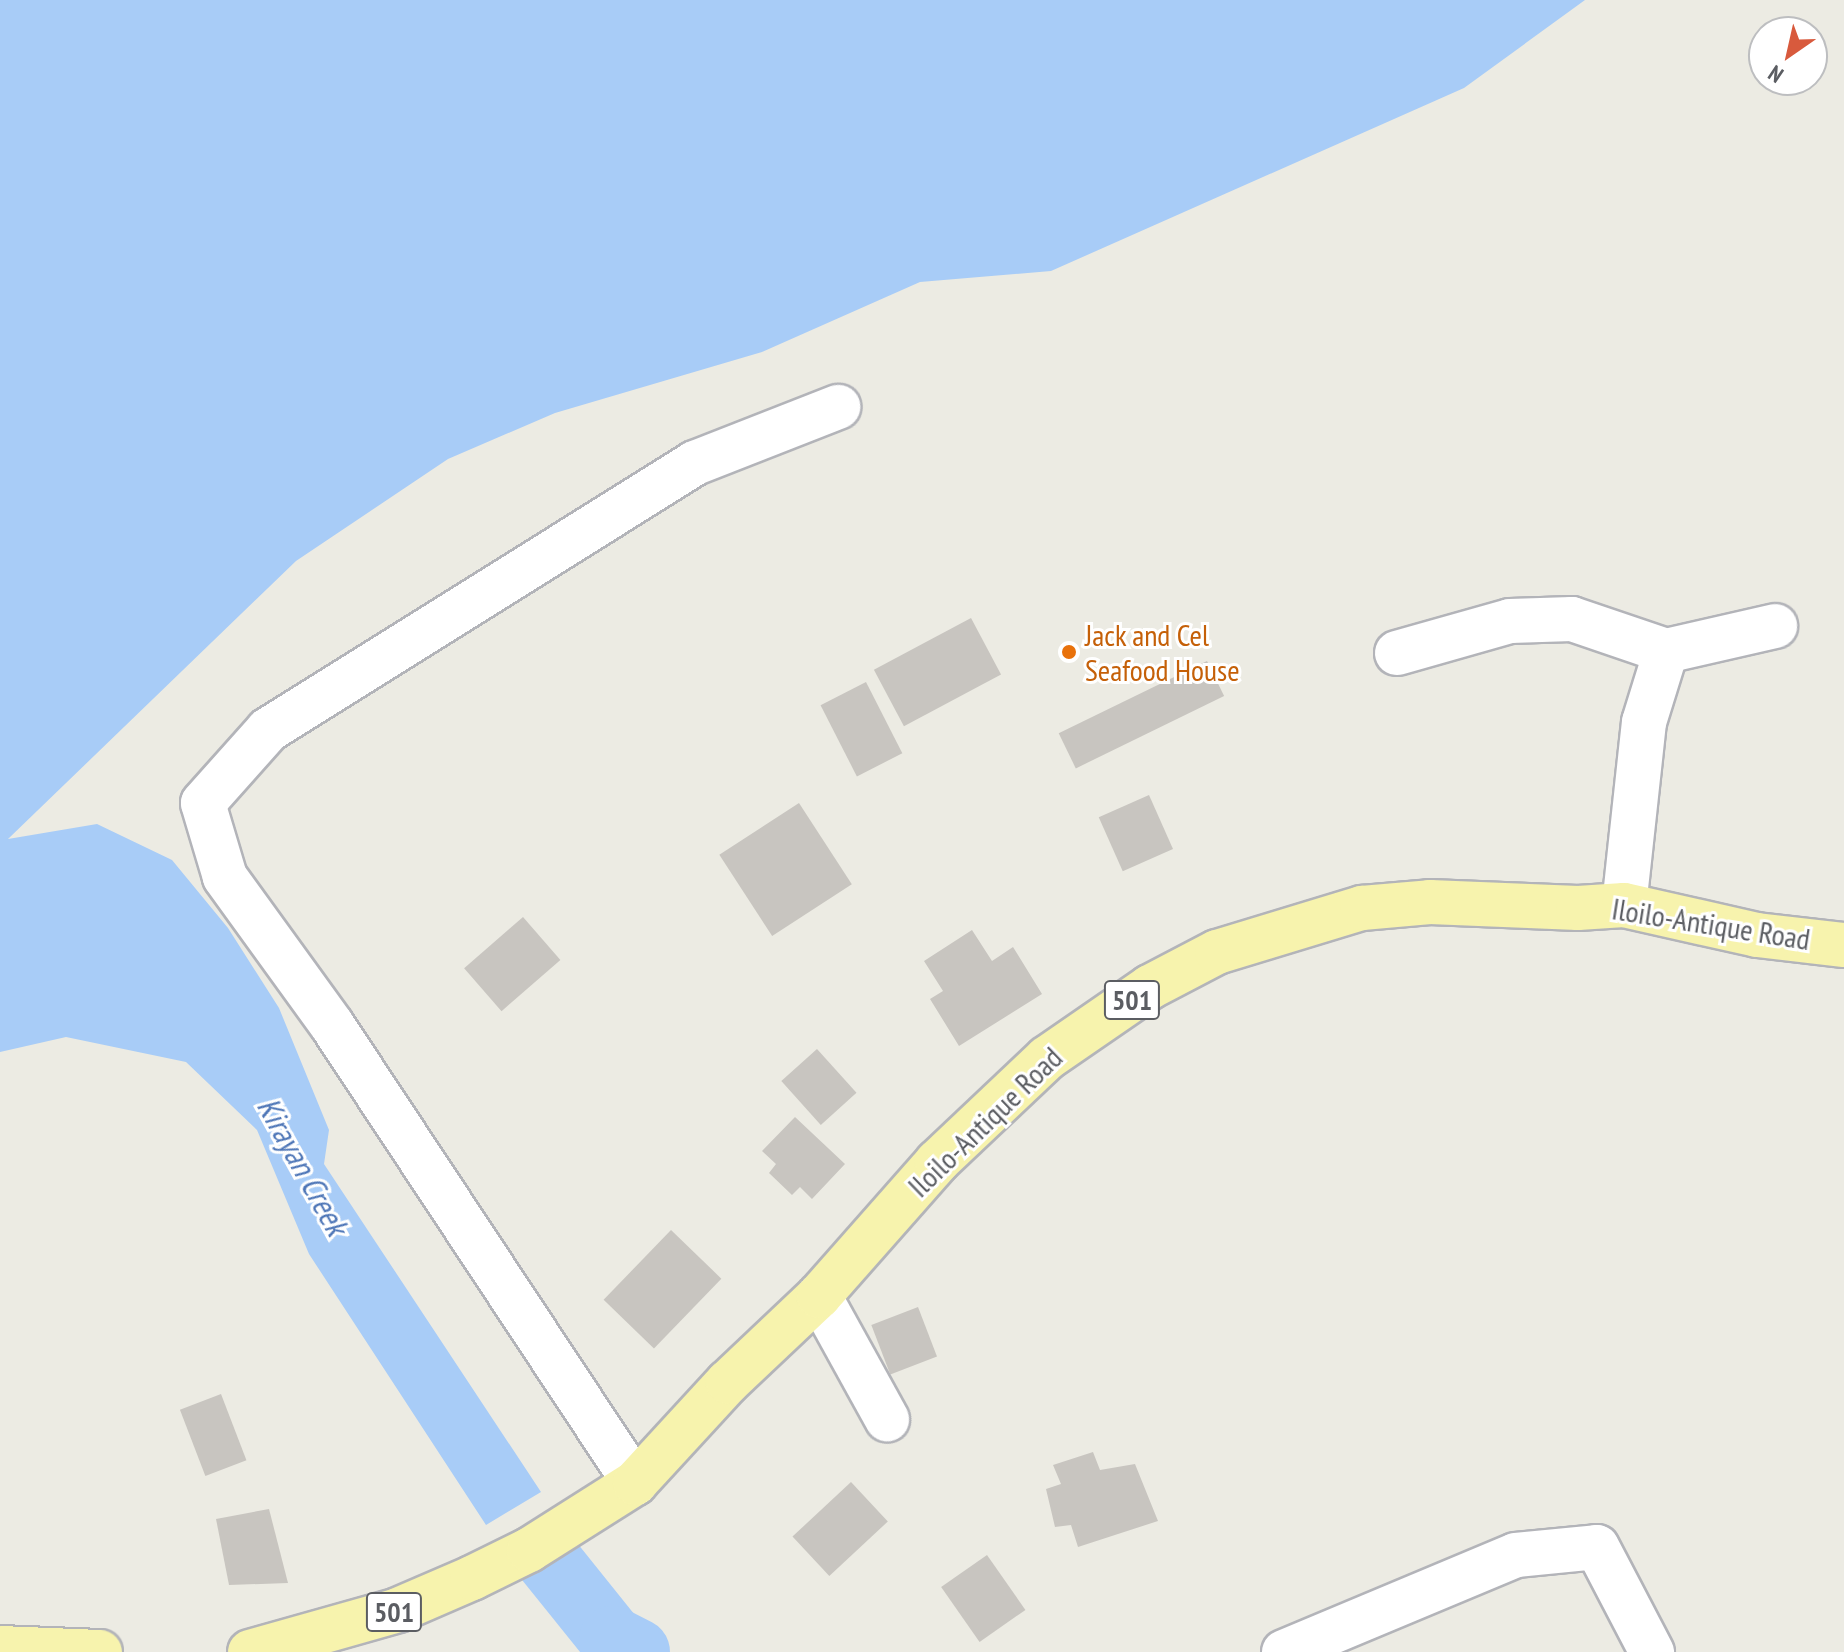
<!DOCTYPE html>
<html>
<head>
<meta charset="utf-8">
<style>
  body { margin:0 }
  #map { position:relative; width:1844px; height:1652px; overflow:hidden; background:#ecebe3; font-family:"PT Sans Narrow",sans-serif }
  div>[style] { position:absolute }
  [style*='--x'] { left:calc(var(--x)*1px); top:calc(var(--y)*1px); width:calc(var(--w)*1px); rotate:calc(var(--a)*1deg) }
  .water>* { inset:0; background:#a8ccf7 }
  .river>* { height:66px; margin:-33px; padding:0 33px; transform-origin:33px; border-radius:33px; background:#a8ccf7 }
  .building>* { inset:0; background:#c8c5c0; transform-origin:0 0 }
  .roads { filter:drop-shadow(2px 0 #b3b4b9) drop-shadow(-2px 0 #b3b4b9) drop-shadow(0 2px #b3b4b9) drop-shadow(0 -2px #b3b4b9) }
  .minor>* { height:44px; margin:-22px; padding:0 22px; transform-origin:22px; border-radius:22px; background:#fff }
  .major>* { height:44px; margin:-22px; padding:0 22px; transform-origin:22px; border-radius:22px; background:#f7f3ad }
  .dots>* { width:22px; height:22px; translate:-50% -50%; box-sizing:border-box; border:4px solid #fff; border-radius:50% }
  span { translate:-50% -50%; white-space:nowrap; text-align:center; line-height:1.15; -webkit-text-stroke:6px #fff; paint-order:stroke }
  .shield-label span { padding:2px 6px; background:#fff; border:2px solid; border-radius:6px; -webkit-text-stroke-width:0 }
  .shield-label { font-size:28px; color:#5b5d62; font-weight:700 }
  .food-label { font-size:30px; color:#c56008 }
  .left { translate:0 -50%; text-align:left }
  .street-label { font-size:30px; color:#5b5d62 }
  .water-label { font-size:32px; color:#4e76b7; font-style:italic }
  .north { position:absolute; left:1748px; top:16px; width:80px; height:80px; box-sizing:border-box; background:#fff; border:2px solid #bdbec0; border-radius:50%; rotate:214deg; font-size:22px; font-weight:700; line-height:32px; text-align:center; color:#5b5d62 }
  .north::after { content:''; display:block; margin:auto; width:28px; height:36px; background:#d85a3d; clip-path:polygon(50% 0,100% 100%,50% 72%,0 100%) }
</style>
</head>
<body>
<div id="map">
  <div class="water">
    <div style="clip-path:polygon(0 0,1585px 0,1464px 88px,1051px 271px,920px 282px,762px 352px,555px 413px,448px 459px,296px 561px,8px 839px,97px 824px,172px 860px,228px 928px,279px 1008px,329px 1130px,324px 1164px,541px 1492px,486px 1525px,309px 1254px,257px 1130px,186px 1062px,66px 1037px,0 1052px)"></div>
  </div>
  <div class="river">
    <div style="--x:546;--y:1557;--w:105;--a:51.2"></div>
    <div style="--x:612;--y:1639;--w:28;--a:27"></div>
  </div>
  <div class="building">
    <div style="left:971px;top:618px;width:64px;height:110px;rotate:62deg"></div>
    <div style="left:1207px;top:661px;width:39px;height:165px;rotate:64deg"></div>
    <div style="left:866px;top:682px;width:80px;height:51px;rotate:63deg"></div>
    <div style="left:1149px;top:795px;width:59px;height:55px;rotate:66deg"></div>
    <div style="left:799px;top:803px;width:97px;height:95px;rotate:57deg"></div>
    <div style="left:523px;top:917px;width:57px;height:78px;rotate:49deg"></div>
    <div style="clip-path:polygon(972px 930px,992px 961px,1013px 947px,1042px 994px,959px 1046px,930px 999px,943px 991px,924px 961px)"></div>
    <div style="left:817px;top:1049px;width:59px;height:48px;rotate:48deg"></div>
    <div style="clip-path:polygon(795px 1117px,845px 1164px,812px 1199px,800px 1187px,792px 1195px,769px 1173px,776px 1164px,762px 1151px)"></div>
    <div style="left:671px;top:1230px;width:70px;height:97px;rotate:44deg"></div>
    <div style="left:918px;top:1307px;width:53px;height:50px;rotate:69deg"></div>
    <div style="left:221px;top:1394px;width:71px;height:44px;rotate:69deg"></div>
    <div style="clip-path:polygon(1093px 1452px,1100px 1470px,1135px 1464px,1158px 1521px,1078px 1547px,1071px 1525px,1055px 1527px,1046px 1489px,1061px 1484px,1053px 1465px)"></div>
    <div style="left:851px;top:1482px;width:54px;height:80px;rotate:47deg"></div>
    <div style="clip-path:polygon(269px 1509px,288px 1583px,229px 1585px,216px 1519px)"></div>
    <div style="left:987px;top:1555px;width:67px;height:56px;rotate:55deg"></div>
  </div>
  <div class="roads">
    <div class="minor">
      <div style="--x:1666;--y:651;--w:112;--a:-12.9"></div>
      <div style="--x:1397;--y:653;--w:117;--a:-15.8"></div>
      <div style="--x:1510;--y:621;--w:62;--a:-1.8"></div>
      <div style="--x:1572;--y:619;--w:99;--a:18.8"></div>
      <div style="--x:1666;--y:651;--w:74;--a:107.2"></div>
      <div style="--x:1644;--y:722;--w:184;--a:96.2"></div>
      <div style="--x:819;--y:1296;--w:141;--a:61.1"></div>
      <div style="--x:635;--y:1483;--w:549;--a:-123.49"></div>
      <div style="--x:332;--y:1025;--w:183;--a:-125.9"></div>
      <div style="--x:225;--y:877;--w:77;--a:-106.6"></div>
      <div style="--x:203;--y:803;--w:98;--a:-48.3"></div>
      <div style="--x:268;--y:730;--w:504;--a:-32.02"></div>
      <div style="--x:695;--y:463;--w:154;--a:-21.4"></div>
      <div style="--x:1284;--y:1652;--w:251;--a:-22.7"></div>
      <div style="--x:1516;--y:1555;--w:81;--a:-5.6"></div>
      <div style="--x:1597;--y:1547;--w:119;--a:62.4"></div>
    </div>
    <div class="major">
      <div style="--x:0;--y:1648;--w:100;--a:2.3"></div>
      <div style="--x:250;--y:1652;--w:154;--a:-15.8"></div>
      <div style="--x:398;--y:1610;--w:81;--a:-23.4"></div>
      <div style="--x:472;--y:1578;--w:64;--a:-26.2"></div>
      <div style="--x:529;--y:1550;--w:125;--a:-32.3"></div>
      <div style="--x:635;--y:1483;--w:137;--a:-47.4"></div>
      <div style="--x:728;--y:1382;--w:125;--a:-43.4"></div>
      <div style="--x:819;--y:1296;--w:179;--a:-48.6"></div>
      <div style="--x:937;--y:1162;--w:151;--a:-43.4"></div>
      <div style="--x:1047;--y:1058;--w:125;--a:-34.6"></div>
      <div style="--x:1150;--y:987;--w:76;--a:-27.6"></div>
      <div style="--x:1217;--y:952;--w:152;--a:-16.9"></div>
      <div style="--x:1362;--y:908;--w:68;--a:-5"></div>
      <div style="--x:1430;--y:902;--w:148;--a:2.3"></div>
      <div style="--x:1578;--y:908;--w:46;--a:-3.7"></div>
      <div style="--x:1624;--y:905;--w:136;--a:12.7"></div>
      <div style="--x:1757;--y:935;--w:88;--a:6.6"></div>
    </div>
  </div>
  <div class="dots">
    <div style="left:1069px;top:652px;background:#e8710a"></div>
  </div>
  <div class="shield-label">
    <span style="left:1132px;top:1000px">501</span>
    <span style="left:394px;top:1612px">501</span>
  </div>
  <div class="food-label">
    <span class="left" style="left:1085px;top:652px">Jack and Cel<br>Seafood House</span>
  </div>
  <div class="street-label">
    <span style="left:1711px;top:924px;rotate:9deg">Iloilo-Antique Road</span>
    <span style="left:985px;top:1122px;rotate:-44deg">Iloilo-Antique Road</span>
  </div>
  <div class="water-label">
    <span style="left:303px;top:1166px;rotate:61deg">Kirayan Creek</span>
  </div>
  <div class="north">N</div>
</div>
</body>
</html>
